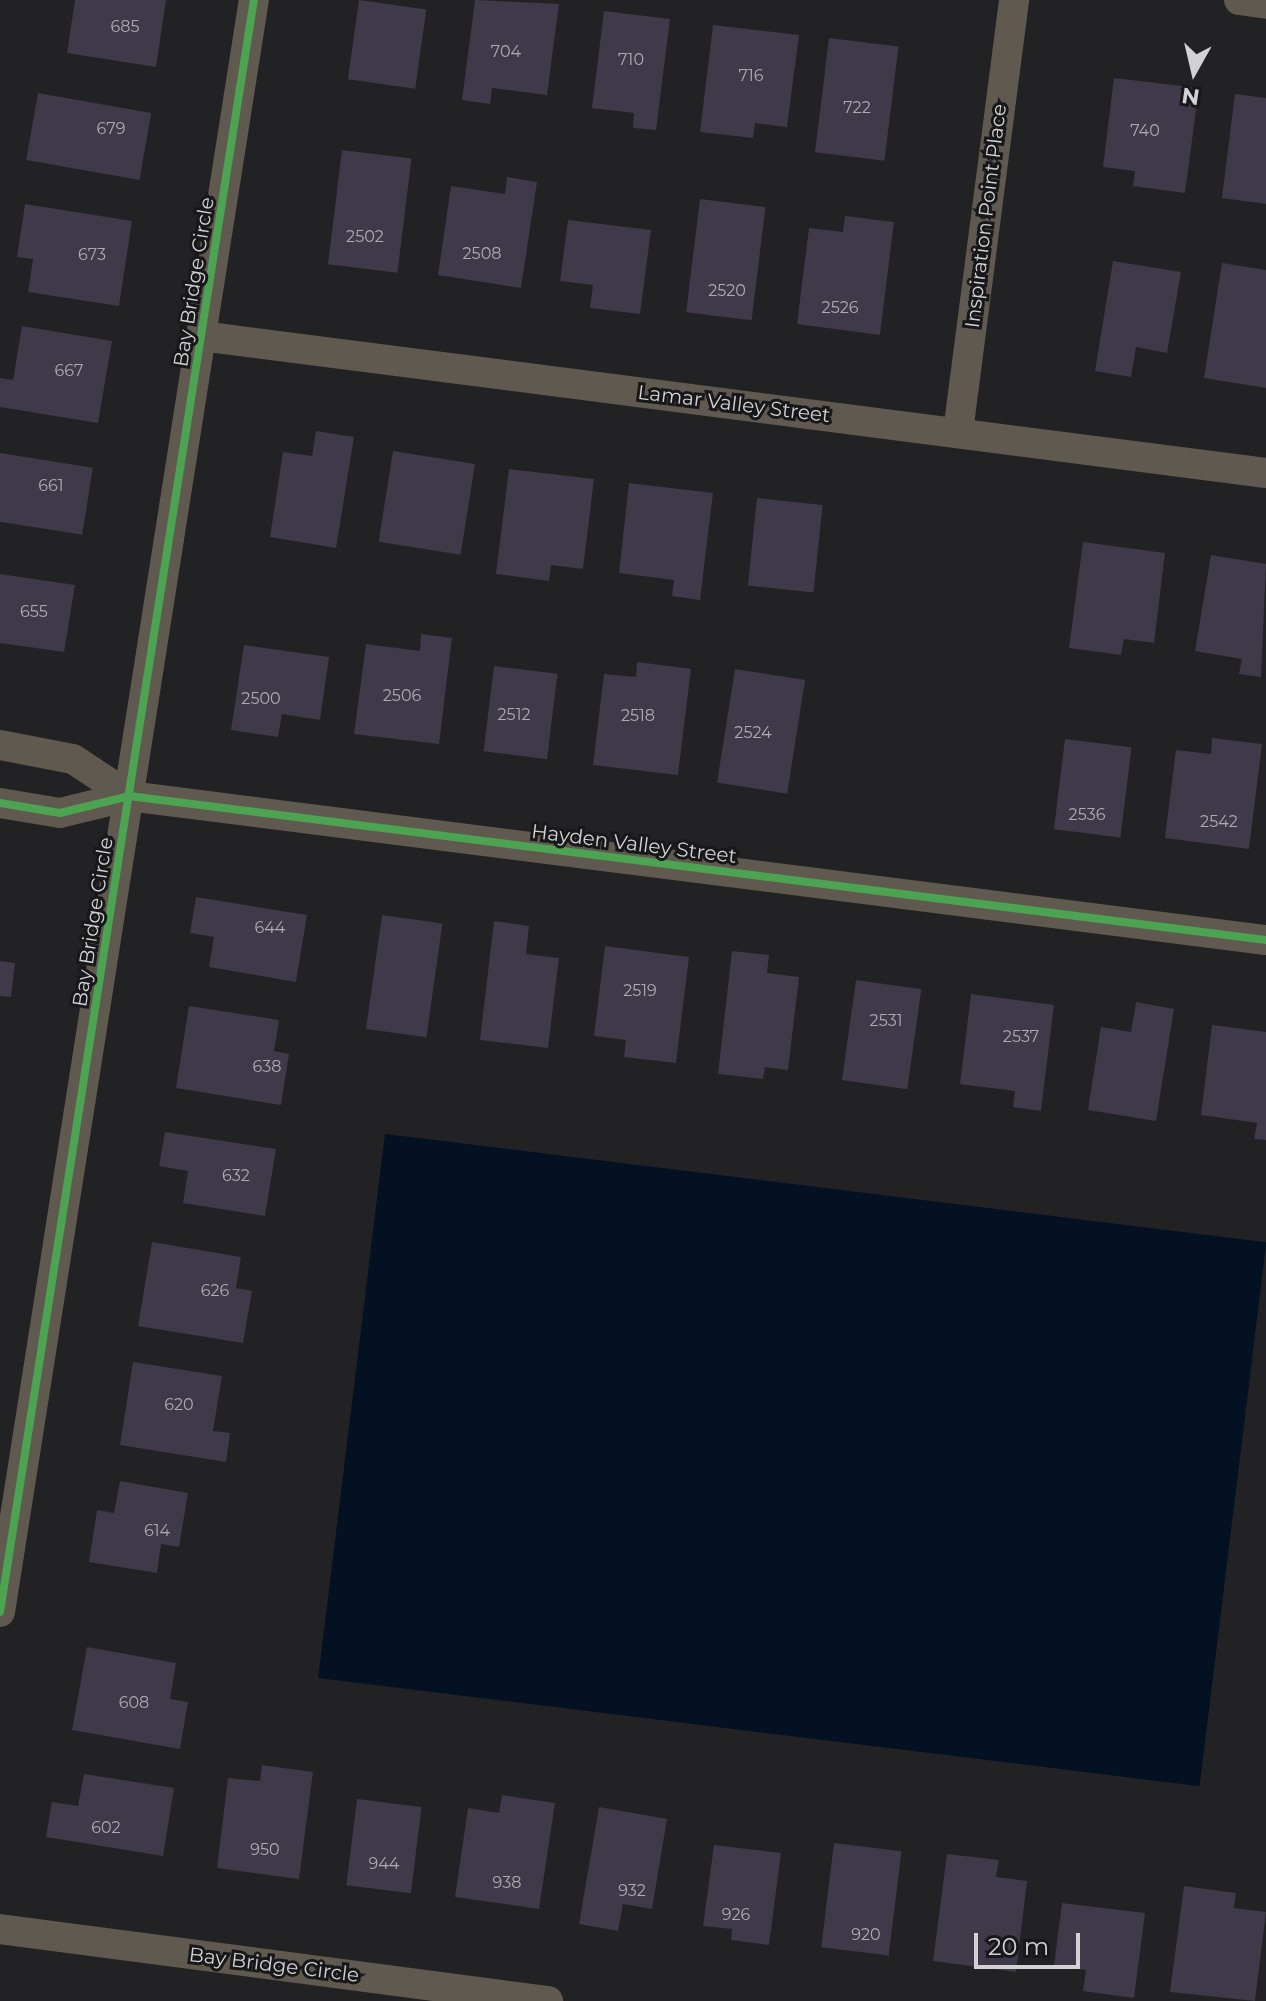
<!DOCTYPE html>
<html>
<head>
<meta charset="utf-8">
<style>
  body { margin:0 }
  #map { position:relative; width:1266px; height:2001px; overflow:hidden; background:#222123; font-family:Montserrat,sans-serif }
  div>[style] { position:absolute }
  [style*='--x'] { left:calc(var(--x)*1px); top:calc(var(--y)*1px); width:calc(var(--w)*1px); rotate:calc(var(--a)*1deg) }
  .water>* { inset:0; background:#031123; transform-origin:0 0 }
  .building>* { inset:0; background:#3f3949; transform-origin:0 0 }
  .street>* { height:30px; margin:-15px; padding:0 15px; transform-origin:15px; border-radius:15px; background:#5f594f }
  .cycleway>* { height:8px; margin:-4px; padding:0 4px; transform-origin:4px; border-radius:4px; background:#4ca352 }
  span { translate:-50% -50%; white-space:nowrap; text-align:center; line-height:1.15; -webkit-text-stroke:6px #18171a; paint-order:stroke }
  .number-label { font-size:16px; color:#adabb0 }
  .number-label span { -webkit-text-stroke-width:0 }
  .street-label { font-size:20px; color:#d2d1d3 }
  .north { position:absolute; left:1154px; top:32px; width:80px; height:80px; -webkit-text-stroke:6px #18171a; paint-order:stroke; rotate:188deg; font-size:22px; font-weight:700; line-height:32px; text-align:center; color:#d2d1d3 }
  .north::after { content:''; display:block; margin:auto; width:28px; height:36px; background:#d2d1d3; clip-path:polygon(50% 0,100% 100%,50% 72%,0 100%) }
  .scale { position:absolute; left:974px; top:1933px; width:106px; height:36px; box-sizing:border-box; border:4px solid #d2d1d3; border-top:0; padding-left:10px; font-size:24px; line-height:28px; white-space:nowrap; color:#d2d1d3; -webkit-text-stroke:6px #18171a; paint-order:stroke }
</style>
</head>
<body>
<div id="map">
  <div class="water">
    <div style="left:385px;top:1134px;width:888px;height:548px;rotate:7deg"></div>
  </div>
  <div class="building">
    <div style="clip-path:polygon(75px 0,166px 0,156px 67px,67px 53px)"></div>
    <div style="left:359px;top:0;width:68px;height:80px;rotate:8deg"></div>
    <div style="clip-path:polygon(475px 0,559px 4px,547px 95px,492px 88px,490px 104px,462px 100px)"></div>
    <div style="clip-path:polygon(604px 11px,670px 19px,656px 130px,633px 128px,634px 113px,592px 108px)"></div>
    <div style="clip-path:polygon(713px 25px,799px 35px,787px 127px,755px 123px,753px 138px,700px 132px)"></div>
    <div style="left:829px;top:38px;width:70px;height:115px;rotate:7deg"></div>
    <div style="clip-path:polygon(1114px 78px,1199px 88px,1185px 193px,1133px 186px,1135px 171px,1103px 167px)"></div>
    <div style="left:38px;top:93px;width:115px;height:68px;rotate:10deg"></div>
    <div style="clip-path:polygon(1235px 94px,1266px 98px,1266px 204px,1222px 198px)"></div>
    <div style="left:342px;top:150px;width:70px;height:115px;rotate:7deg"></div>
    <div style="clip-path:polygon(507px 177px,537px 182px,521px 288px,438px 275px,451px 186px,505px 194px)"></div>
    <div style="left:700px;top:199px;width:66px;height:114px;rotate:7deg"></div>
    <div style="clip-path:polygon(25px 204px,132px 221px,119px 306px,28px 292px,33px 259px,17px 257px)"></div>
    <div style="clip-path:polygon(845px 216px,894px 222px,880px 335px,797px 324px,809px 228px,843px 232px)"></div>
    <div style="clip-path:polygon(568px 220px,651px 230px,640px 314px,590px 308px,593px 285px,560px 281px)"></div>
    <div style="clip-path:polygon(1113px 261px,1181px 272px,1167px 353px,1136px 347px,1131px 377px,1095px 371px)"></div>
    <div style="clip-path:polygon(1222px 263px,1266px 270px,1266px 388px,1204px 378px)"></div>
    <div style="clip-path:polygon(22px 326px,112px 341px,98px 423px,0 407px,0 378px,13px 380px)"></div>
    <div style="clip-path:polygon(316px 431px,354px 437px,336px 548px,270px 537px,283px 452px,312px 456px)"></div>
    <div style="left:393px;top:451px;width:83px;height:92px;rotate:9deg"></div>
    <div style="left:0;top:453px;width:94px;height:68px;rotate:9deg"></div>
    <div style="clip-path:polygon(509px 469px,594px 479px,583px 569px,551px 565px,549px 581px,496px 574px)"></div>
    <div style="clip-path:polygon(629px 483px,713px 493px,700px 600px,672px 596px,674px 580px,619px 573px)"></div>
    <div style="left:757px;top:498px;width:66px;height:88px;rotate:6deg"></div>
    <div style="clip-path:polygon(1083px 542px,1165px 553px,1154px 643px,1124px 639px,1121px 655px,1069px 648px)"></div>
    <div style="clip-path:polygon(1211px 555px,1266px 564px,1261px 677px,1239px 674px,1242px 659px,1195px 651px)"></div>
    <div style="clip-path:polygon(0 574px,75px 585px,64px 652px,0 643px)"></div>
    <div style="clip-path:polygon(421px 634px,452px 638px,439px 744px,354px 734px,366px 644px,420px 651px)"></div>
    <div style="clip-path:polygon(244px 645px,329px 657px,320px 720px,282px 714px,278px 737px,231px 730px)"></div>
    <div style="clip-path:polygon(637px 662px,691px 669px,678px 775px,593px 765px,604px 674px,636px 677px)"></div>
    <div style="left:494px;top:666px;width:64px;height:86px;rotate:7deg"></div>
    <div style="left:735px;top:669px;width:71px;height:115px;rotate:9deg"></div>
    <div style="clip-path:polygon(1212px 738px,1262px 744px,1249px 849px,1165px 838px,1176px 750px,1211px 754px)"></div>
    <div style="left:1065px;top:739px;width:67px;height:91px;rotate:7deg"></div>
    <div style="clip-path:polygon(196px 897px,307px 915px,296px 982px,209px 967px,214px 937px,190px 933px)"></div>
    <div style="left:382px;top:915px;width:61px;height:115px;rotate:8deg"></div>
    <div style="clip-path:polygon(494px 921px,529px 926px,526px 954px,559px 958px,548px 1048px,480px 1040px)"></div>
    <div style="clip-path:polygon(605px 946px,689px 957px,676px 1063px,624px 1057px,626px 1040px,594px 1036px)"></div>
    <div style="clip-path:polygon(732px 951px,769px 955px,767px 973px,799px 977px,788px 1070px,765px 1067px,763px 1079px,718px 1074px)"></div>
    <div style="clip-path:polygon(0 961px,15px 963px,11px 997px,0 996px)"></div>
    <div style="left:856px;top:980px;width:66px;height:101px;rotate:8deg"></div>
    <div style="clip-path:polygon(971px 994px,1054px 1005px,1041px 1111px,1013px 1107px,1015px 1091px,960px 1084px)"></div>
    <div style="clip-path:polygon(1136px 1002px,1174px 1009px,1156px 1121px,1088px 1110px,1101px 1027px,1131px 1032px)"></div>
    <div style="clip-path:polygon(189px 1006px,279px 1020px,274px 1051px,289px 1054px,281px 1105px,176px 1088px)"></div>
    <div style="clip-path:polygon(1212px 1025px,1266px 1032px,1266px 1140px,1254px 1139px,1257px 1123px,1201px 1115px)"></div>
    <div style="clip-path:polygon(165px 1132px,276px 1149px,265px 1216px,183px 1203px,188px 1171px,159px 1166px)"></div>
    <div style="clip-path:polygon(152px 1242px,241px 1257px,236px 1288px,252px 1291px,243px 1343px,138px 1326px)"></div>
    <div style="clip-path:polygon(133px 1362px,222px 1376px,213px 1431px,230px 1433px,226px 1462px,120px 1445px)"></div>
    <div style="clip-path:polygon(120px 1481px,188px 1493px,179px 1547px,161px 1544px,157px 1573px,89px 1562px,97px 1510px,114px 1513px)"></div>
    <div style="clip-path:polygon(87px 1647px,176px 1663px,170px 1699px,188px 1702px,180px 1749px,72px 1730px)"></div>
    <div style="clip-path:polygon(262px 1765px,313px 1772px,299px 1879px,217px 1868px,228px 1778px,260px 1781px)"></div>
    <div style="clip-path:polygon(84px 1774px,174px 1788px,163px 1856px,46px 1837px,52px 1802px,78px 1806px)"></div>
    <div style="clip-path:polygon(502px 1795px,555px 1803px,539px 1909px,455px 1897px,468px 1808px,499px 1813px)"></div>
    <div style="left:357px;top:1799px;width:65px;height:87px;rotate:7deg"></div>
    <div style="clip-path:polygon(599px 1807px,667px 1819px,652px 1909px,623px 1904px,618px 1931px,579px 1924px)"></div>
    <div style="left:834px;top:1843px;width:68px;height:105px;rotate:7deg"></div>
    <div style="clip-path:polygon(714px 1845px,781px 1853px,769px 1945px,731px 1940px,732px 1929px,703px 1926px)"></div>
    <div style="clip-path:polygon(947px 1854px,999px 1860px,996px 1877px,1027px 1881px,1016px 1972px,933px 1961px)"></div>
    <div style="clip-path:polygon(1184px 1886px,1236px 1893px,1234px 1908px,1266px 1912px,1255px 2001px,1170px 1992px)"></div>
    <div style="clip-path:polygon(1062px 1903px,1145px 1913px,1134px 1998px,1083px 1991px,1086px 1970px,1054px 1966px)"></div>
  </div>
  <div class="street">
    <div style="--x:1239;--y:0;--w:27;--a:8"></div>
    <div style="--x:201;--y:336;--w:1074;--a:7.33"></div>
    <div style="--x:958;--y:432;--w:436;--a:-82.6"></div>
    <div style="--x:0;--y:745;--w:74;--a:10.9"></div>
    <div style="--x:73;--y:759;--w:67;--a:33.5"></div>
    <div style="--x:0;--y:803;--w:61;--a:9.5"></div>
    <div style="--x:60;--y:813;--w:71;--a:-13.8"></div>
    <div style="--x:129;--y:796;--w:1146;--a:7.22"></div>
    <div style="--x:0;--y:1612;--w:1632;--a:-81.05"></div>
    <div style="--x:0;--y:1929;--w:553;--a:7.49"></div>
  </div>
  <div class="cycleway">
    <div style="--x:0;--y:803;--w:61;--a:9.5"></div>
    <div style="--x:60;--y:813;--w:71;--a:-13.8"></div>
    <div style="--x:129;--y:796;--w:1146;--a:7.22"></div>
    <div style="--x:0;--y:1612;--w:1632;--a:-81.05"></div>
  </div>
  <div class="number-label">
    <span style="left:125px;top:27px">685</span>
    <span style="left:506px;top:52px">704</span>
    <span style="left:631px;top:60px">710</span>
    <span style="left:751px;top:76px">716</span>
    <span style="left:857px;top:108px">722</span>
    <span style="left:111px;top:129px">679</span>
    <span style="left:1145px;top:131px">740</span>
    <span style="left:365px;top:237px">2502</span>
    <span style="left:482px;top:254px">2508</span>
    <span style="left:92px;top:255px">673</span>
    <span style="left:727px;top:291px">2520</span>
    <span style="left:840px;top:308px">2526</span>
    <span style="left:69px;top:371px">667</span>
    <span style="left:51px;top:486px">661</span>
    <span style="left:34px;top:612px">655</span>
    <span style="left:402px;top:696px">2506</span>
    <span style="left:261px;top:699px">2500</span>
    <span style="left:514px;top:715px">2512</span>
    <span style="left:638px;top:716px">2518</span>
    <span style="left:753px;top:733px">2524</span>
    <span style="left:1087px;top:815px">2536</span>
    <span style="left:1219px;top:822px">2542</span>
    <span style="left:270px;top:928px">644</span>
    <span style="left:640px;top:991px">2519</span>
    <span style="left:886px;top:1021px">2531</span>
    <span style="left:1021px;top:1037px">2537</span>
    <span style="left:267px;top:1067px">638</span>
    <span style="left:236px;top:1176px">632</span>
    <span style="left:215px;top:1291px">626</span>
    <span style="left:179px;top:1405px">620</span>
    <span style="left:157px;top:1531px">614</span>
    <span style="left:134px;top:1703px">608</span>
    <span style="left:106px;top:1828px">602</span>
    <span style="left:265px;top:1850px">950</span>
    <span style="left:384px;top:1864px">944</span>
    <span style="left:507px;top:1883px">938</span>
    <span style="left:632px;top:1891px">932</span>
    <span style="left:736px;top:1915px">926</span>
    <span style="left:866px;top:1935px">920</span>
  </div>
  <div class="street-label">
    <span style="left:986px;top:216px;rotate:-83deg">Inspiration Point Place</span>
    <span style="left:194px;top:282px;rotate:-81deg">Bay Bridge Circle</span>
    <span style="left:734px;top:404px;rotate:7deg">Lamar Valley Street</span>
    <span style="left:634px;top:844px;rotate:7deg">Hayden Valley Street</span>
    <span style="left:93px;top:922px;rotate:-81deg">Bay Bridge Circle</span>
    <span style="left:274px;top:1965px;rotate:7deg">Bay Bridge Circle</span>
  </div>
  <div class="north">N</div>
  <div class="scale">20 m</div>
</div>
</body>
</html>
